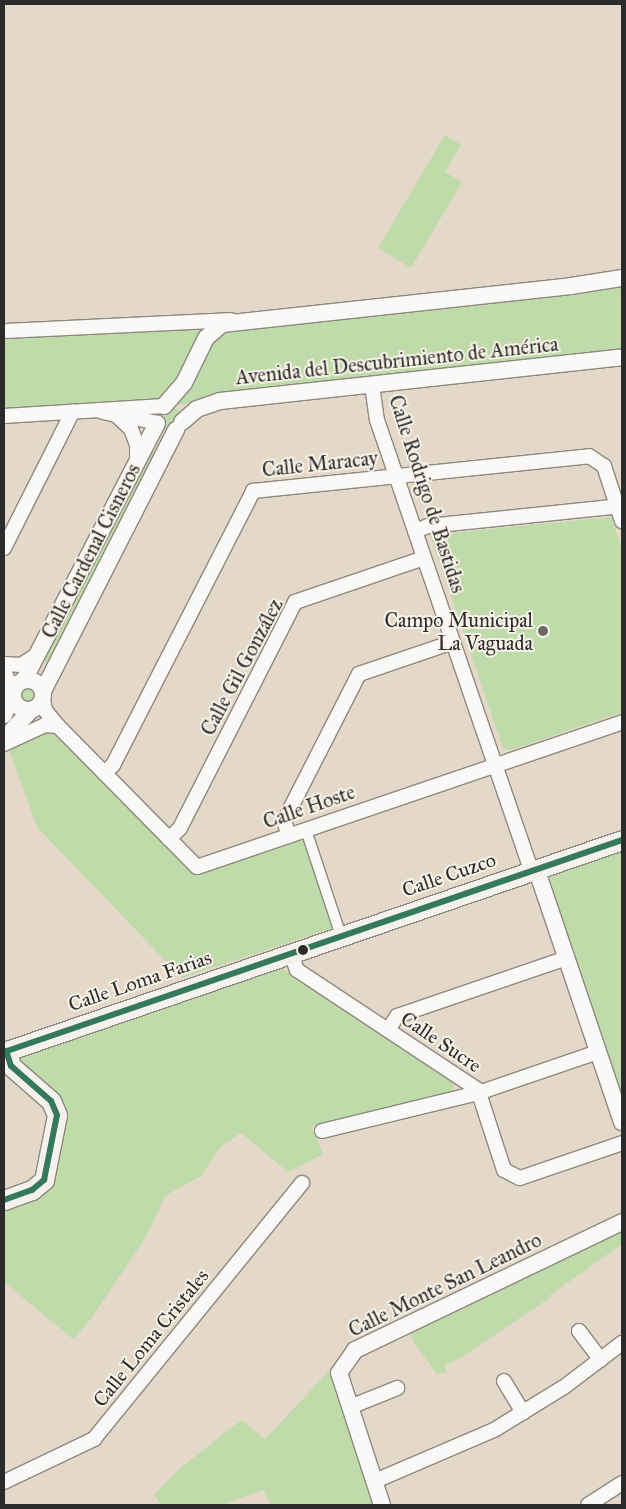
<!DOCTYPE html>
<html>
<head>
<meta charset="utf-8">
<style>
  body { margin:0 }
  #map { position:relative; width:626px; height:1509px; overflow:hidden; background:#e4d9c8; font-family:"IM FELL Great Primer",serif }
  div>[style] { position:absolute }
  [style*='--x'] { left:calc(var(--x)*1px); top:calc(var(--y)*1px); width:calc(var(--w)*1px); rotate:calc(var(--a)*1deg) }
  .green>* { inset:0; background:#bedba9 }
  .round { border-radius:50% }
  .roads { filter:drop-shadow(1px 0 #8d887f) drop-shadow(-1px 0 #8d887f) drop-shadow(0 1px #8d887f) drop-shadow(0 -1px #8d887f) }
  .pedestrian>* { height:10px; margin:-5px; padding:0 5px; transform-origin:5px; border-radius:5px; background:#fbf9f7 }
  .minor>* { height:14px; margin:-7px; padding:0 7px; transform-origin:7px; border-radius:7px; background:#fbf9f7 }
  .tertiary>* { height:16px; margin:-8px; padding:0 8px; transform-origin:8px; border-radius:8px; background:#fbf9f7 }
  .tertiary>.ring { margin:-8px; padding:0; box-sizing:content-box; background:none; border:16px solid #fbf9f7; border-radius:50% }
  .secondary>* { height:19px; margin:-9.5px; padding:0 9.5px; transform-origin:9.5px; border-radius:9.5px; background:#f5f1ec }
  .bus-1>* { height:6px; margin:-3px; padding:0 3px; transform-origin:3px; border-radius:3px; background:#34795c }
  .dots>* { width:14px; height:14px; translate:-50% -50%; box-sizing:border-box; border:2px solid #f7f3e8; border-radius:50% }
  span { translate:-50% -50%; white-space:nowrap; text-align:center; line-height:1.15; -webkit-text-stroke:4px #f7f3e8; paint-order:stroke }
  .street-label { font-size:20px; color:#2b2b2b }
  .poi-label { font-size:20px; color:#2b2b2b }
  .right { translate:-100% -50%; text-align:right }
  .frame { position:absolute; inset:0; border:5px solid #2b2b2b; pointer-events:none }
</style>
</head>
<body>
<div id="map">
  <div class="green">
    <div style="clip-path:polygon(445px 135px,461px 145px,445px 172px,462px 182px,411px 268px,378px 248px)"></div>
    <div style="clip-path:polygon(622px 278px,622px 365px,173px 405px,182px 414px,170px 431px,162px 429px,158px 412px,4px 416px,4px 335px,200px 321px)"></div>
    <div style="clip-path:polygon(149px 450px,159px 455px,53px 664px,46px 663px,42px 658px)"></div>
    <div style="clip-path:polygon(611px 517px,622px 549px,622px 712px,511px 750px,503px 748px,430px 535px)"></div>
    <div class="round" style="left:14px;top:680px;width:28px;height:28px"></div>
    <div style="clip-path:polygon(52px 730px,195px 875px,308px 837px,338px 926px,182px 978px,37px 827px,9px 750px)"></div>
    <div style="clip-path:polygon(622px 852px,622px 1104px,547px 885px,552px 875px)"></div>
    <div style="clip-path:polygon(282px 968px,454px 1083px,452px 1092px,311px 1126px,323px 1154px,288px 1172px,241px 1133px,221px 1146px,201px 1176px,165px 1196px,146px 1237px,91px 1319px,73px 1339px,4px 1282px,4px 1205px,33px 1194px,61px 1126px,16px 1057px,187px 996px,189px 999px)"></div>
    <div style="clip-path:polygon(622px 1228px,622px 1244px,550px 1295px,551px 1297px,462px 1357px,444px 1365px,447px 1372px,437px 1374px,414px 1343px,410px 1332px)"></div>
    <div style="clip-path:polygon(331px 1369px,376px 1505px,271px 1505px,263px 1490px,222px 1505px,161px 1505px,154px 1495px,178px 1470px,241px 1420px,265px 1439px)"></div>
  </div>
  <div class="roads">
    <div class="pedestrian">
      <div style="--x:306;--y:830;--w:112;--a:71.7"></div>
    </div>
    <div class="minor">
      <div style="--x:7;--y:331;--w:224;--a:-2.8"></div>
      <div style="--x:372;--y:385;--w:35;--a:82"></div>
      <div style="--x:377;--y:420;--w:477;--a:71.1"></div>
      <div style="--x:103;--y:412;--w:13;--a:13"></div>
      <div style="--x:116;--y:415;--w:21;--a:43"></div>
      <div style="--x:131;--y:429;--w:17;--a:69"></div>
      <div style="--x:137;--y:445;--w:18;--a:90"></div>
      <div style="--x:116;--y:414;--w:42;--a:12.4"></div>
      <div style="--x:4;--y:416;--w:160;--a:-3.6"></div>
      <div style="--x:415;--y:531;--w:14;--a:-21"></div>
      <div style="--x:428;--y:526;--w:195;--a:-5.9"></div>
      <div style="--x:4;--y:548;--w:153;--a:-63.3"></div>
      <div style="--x:4;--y:664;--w:17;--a:3"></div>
      <div style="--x:21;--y:665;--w:20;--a:-33"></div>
      <div style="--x:5;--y:673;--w:22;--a:69"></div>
      <div style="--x:43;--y:700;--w:10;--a:79"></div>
      <div style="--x:45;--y:710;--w:21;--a:51"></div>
      <div style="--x:58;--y:726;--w:198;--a:45.4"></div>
      <div style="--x:197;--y:867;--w:449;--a:-18.8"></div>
      <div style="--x:4;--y:744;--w:45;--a:-24.9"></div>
      <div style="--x:45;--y:725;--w:13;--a:4"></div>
      <div style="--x:104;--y:773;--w:12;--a:-42"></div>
      <div style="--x:113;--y:765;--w:308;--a:-62.9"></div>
      <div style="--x:253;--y:491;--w:338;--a:-5.9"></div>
      <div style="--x:589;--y:456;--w:18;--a:34"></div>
      <div style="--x:604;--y:466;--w:58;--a:71.9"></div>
      <div style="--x:289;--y:836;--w:16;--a:-108"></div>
      <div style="--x:284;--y:821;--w:165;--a:-63"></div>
      <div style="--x:359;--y:674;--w:99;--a:-18.8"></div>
      <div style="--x:169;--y:839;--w:16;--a:-45"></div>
      <div style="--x:180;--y:828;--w:254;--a:-63"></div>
      <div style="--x:295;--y:602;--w:136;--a:-18.8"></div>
      <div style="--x:291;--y:953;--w:18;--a:71"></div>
      <div style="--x:297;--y:970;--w:217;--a:33.5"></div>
      <div style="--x:478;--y:1090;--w:84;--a:72"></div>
      <div style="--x:504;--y:1170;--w:18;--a:27"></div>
      <div style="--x:520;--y:1178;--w:108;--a:-18.9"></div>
      <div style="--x:388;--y:1030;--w:17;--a:-57"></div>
      <div style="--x:397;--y:1016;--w:179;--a:-18.9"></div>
      <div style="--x:322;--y:1131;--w:161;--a:-13.7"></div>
      <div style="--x:478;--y:1093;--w:127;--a:-18.9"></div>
      <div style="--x:579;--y:1331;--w:36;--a:53"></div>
      <div style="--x:504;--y:1381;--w:37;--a:59"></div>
      <div style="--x:350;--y:1407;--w:51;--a:-22"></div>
      <div style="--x:375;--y:1481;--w:129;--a:-23.2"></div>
      <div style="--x:494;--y:1430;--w:82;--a:-31.6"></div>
      <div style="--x:564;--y:1387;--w:73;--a:-37.2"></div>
      <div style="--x:4;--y:1482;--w:100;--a:-25.5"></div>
      <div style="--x:94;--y:1439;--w:330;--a:-50.9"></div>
      <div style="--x:588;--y:1505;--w:40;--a:-32.9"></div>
    </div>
    <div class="tertiary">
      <div style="--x:164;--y:406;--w:30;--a:-49"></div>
      <div style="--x:184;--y:383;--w:50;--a:-63.9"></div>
      <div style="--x:206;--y:338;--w:21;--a:-41"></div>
      <div style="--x:222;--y:324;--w:351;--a:-6.2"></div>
      <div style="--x:571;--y:286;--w:52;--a:-8.9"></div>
      <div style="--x:182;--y:422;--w:20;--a:-41"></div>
      <div style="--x:197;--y:409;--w:24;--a:-19"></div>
      <div style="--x:220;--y:401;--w:404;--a:-6.2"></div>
      <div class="ring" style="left:13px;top:680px;width:14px;height:14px"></div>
      <div style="--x:24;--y:680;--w:289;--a:-62.6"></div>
      <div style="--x:43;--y:691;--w:293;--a:-63"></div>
      <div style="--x:4;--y:715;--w:23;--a:-67"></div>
      <div style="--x:4;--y:739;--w:40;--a:-47"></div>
      <div style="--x:531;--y:871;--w:8;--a:23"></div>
      <div style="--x:538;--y:874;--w:262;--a:71.3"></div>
      <div style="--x:382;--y:1505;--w:139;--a:-108"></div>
      <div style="--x:339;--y:1373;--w:28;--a:-55"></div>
      <div style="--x:355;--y:1350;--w:296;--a:-25.6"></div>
    </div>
    <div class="secondary">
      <div style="--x:4;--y:1052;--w:653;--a:-18.93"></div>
      <div style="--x:4;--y:1200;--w:30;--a:-20"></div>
      <div style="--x:32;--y:1190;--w:16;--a:-40"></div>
      <div style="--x:44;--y:1180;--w:66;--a:-78.7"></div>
      <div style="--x:57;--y:1115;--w:15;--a:-113"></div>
      <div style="--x:51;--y:1101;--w:53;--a:-138.8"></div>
      <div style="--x:11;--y:1066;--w:16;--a:-108"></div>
    </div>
  </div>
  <div class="bus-1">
    <div style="--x:4;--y:1052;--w:653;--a:-18.93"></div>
    <div style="--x:4;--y:1200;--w:30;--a:-20"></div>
    <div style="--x:32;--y:1190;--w:16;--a:-40"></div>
    <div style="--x:44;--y:1180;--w:66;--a:-78.7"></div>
    <div style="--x:57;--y:1115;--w:15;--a:-113"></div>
    <div style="--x:51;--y:1101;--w:53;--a:-138.8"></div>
    <div style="--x:11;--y:1066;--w:16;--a:-108"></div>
  </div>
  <div class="dots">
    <div style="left:543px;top:631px;background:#6c6862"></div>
    <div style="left:303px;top:950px;background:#2b2b2b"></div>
  </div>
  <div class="street-label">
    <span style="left:397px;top:361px;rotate:-6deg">Avenida del Descubrimiento de América</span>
    <span style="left:320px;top:464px;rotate:-6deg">Calle Maracay</span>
    <span style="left:427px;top:494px;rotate:72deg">Calle Rodrigo de Bastidas</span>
    <span style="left:91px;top:551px;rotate:-63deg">Calle Cardenal Cisneros</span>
    <span style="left:242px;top:667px;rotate:-62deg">Calle Gil González</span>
    <span style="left:309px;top:807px;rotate:-19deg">Calle Hoste</span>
    <span style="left:449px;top:875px;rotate:-19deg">Calle Cuzco</span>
    <span style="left:140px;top:981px;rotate:-19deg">Calle Loma Farias</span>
    <span style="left:441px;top:1042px;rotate:34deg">Calle Sucre</span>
    <span style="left:445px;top:1285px;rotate:-26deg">Calle Monte San Leandro</span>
    <span style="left:151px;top:1338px;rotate:-51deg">Calle Loma Cristales</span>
  </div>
  <div class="poi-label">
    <span class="right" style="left:533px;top:632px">Campo Municipal<br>La Vaguada</span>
  </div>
  <div class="frame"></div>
</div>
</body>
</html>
